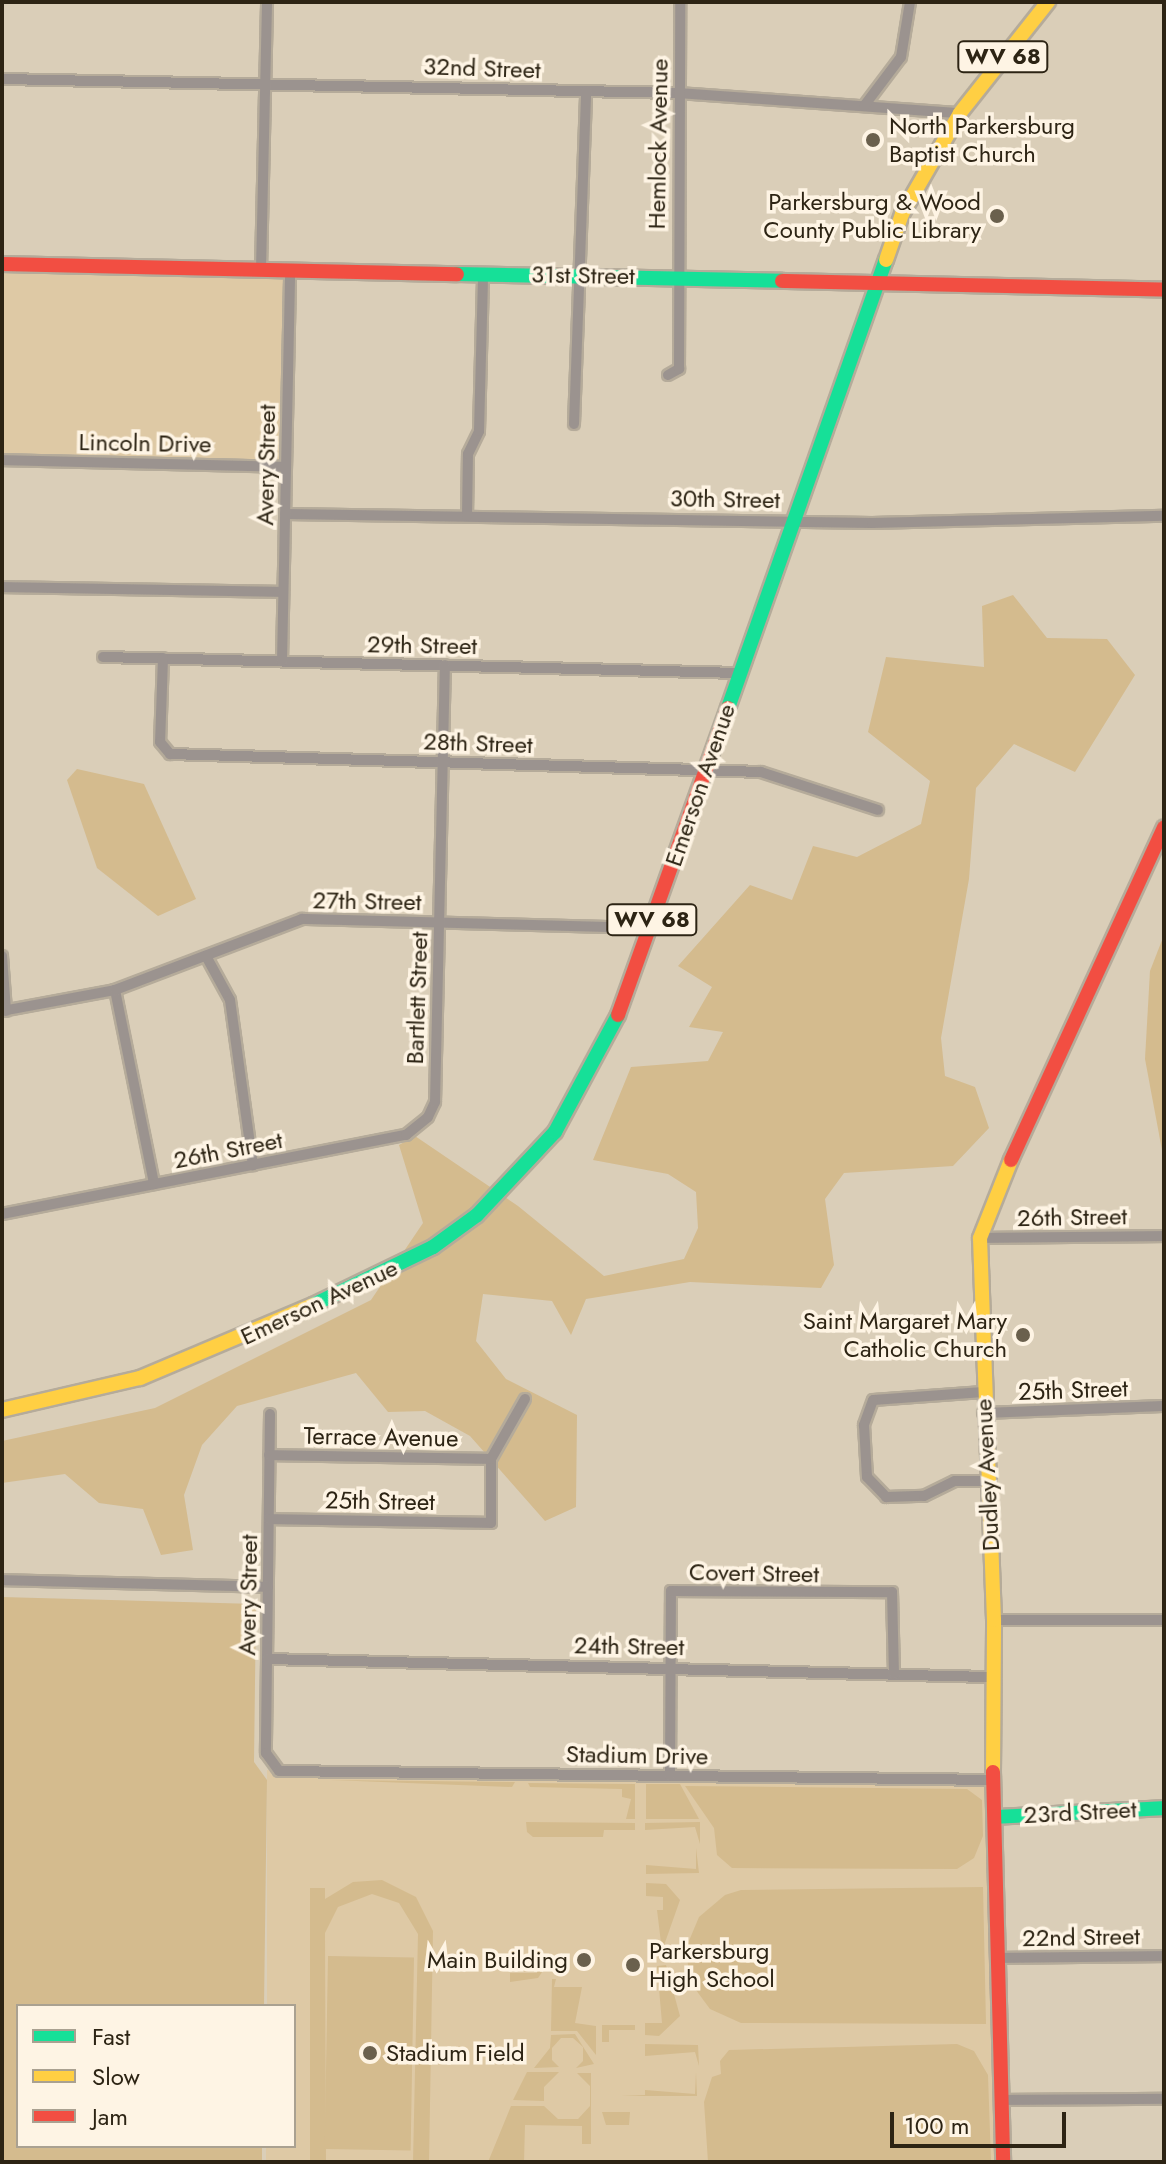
<!DOCTYPE html>
<html>
<head>
<meta charset="utf-8">
<style>
  body { margin:0 }
  #map { position:relative; width:1166px; height:2164px; overflow:hidden; background:#daceb8; font-family:Jost,sans-serif }
  div>[style] { position:absolute }
  [style*='--x'] { left:calc(var(--x)*1px); top:calc(var(--y)*1px); width:calc(var(--w)*1px); rotate:calc(var(--a)*1deg) }
  .built>* { inset:0; background:#dec9a5; transform-origin:0 0 }
  .green>* { inset:0; background:#d4bb8e; transform-origin:0 0 }
  .roads { filter:drop-shadow(2px 0 #b5ab9a) drop-shadow(-2px 0 #b5ab9a) drop-shadow(0 2px #b5ab9a) drop-shadow(0 -2px #b5ab9a) }
  .street>* { height:10px; margin:-5px; padding:0 5px; transform-origin:5px; border-radius:5px; background:#9b938f }
  .fast>* { height:14px; margin:-7px; padding:0 7px; transform-origin:7px; border-radius:7px; background:#16e098 }
  .slow>* { height:14px; margin:-7px; padding:0 7px; transform-origin:7px; border-radius:7px; background:#ffcf43 }
  .jam>* { height:14px; margin:-7px; padding:0 7px; transform-origin:7px; border-radius:7px; background:#f24e42 }
  .dots>* { width:22px; height:22px; translate:-50% -50%; box-sizing:border-box; border:4px solid #fef4e4; border-radius:50% }
  span { translate:-50% -50%; white-space:nowrap; text-align:center; line-height:1.15; -webkit-text-stroke:7px #fef4e4; paint-order:stroke }
  .shield-label span { padding:2px 6px; background:#fef4e4; border:2px solid; border-radius:6px; -webkit-text-stroke-width:0 }
  .shield-label { font-size:22px; color:#2d2414; font-weight:700 }
  .street-label { font-size:24px; color:#2d2414 }
  .poi-label { font-size:24px; color:#2d2414 }
  .left { translate:0 -50%; text-align:left }
  .right { translate:-100% -50%; text-align:right }
  .frame { position:absolute; inset:0; border:4px solid #2d2414; pointer-events:none }
  .legend { position:absolute; left:16px; top:2004px; width:280px; height:144px; box-sizing:border-box; background:#fef4e4; border:2px solid #aaa191; margin:0; padding:10px 14px; list-style:none; font-size:24px; color:#2d2414 }
  .legend li { display:flex; align-items:center; gap:16px; height:40px }
  .legend b { width:40px; border:2px solid #aaa191 }
  .scale { position:absolute; left:890px; top:2112px; width:176px; height:36px; box-sizing:border-box; border:4px solid #2d2414; border-top:0; padding-left:10px; font-size:24px; line-height:28px; white-space:nowrap; color:#2d2414; -webkit-text-stroke:6px #fef4e4; paint-order:stroke }
</style>
</head>
<body>
<div id="map">
  <div class="built">
    <div style="left:2px;top:264px;width:288px;height:196px;rotate:1deg"></div>
    <div style="clip-path:polygon(267px 1770px,995px 1780px,1003px 2162px,266px 2162px,266px 2146px,294px 2146px,294px 2006px,267px 2006px)"></div>
  </div>
  <div class="green">
    <div style="clip-path:polygon(1013px 595px,1047px 638px,1107px 639px,1135px 675px,1075px 772px,1014px 744px,976px 788px,969px 879px,941px 1038px,945px 1076px,975px 1087px,989px 1128px,953px 1166px,844px 1173px,825px 1199px,834px 1265px,821px 1288px,690px 1282px,586px 1299px,571px 1335px,552px 1301px,483px 1294px,476px 1341px,506px 1379px,577px 1415px,576px 1507px,545px 1521px,470px 1436px,425px 1411px,388px 1412px,356px 1373px,237px 1406px,202px 1445px,184px 1495px,193px 1550px,161px 1555px,143px 1509px,99px 1503px,65px 1474px,2px 1483px,2px 1441px,155px 1408px,371px 1300px,423px 1223px,399px 1145px,415px 1136px,518px 1206px,604px 1276px,684px 1259px,698px 1228px,696px 1192px,668px 1174px,593px 1160px,631px 1067px,708px 1061px,723px 1032px,689px 1027px,712px 987px,678px 966px,750px 885px,792px 900px,813px 846px,857px 857px,921px 824px,930px 781px,868px 732px,886px 657px,984px 667px,982px 606px)"></div>
    <div style="clip-path:polygon(77px 769px,144px 784px,196px 899px,158px 916px,97px 868px,67px 780px)"></div>
    <div style="clip-path:polygon(1164px 935px,1164px 1161px,1145px 1059px,1150px 971px)"></div>
    <div style="clip-path:polygon(2px 1597px,256px 1604px,254px 1762px,267px 1780px,264px 2006px,18px 2006px,18px 2146px,262px 2146px,262px 2162px,2px 2162px)"></div>
    <div style="clip-path:polygon(331px 1780px,515px 1782px,512px 1787px)"></div>
    <div style="clip-path:polygon(528px 1783px,635px 1784px,635px 1819px,626px 1819px,631px 1799px,622px 1797px,622px 1789px,530px 1787px)"></div>
    <div style="clip-path:polygon(646px 1784px,680px 1784px,699px 1819px,646px 1819px)"></div>
    <div style="clip-path:polygon(685px 1786px,967px 1789px,982px 1800px,983px 1836px,974px 1858px,957px 1869px,732px 1868px,717px 1855px,714px 1828px)"></div>
    <div style="clip-path:polygon(526px 1822px,635px 1823px,635px 1830px,604px 1830px,603px 1837px,533px 1837px,527px 1832px)"></div>
    <div style="clip-path:polygon(700px 1822px,700px 1844px,695px 1827px,645px 1830px,645px 1823px)"></div>
    <div style="clip-path:polygon(696px 1848px,699px 1873px,646px 1874px,646px 1865px,696px 1869px)"></div>
    <div style="clip-path:polygon(382px 1880px,416px 1897px,433px 1931px,429px 2162px,413px 2162px,418px 1934px,399px 1903px,372px 1894px,338px 1907px,325px 1933px,326px 2162px,310px 2162px,310px 1888px,325px 1888px,325px 1899px,353px 1882px)"></div>
    <div style="clip-path:polygon(646px 1883px,666px 1884px,680px 1900px,662px 1951px,657px 1910px,663px 1910px,663px 1897px,646px 1896px)"></div>
    <div style="clip-path:polygon(983px 1887px,986px 2024px,741px 2023px,710px 2009px,690px 1982px,686px 1948px,699px 1917px,725px 1895px,741px 1890px)"></div>
    <div style="left:328px;top:1956px;width:86px;height:193px;rotate:1deg"></div>
    <div style="clip-path:polygon(538px 1962px,549px 1962px,538px 1978px,510px 1982px,510px 1973px,537px 1973px)"></div>
    <div style="clip-path:polygon(666px 1965px,680px 2016px,659px 2036px,645px 2035px,645px 2023px,662px 2023px,657px 1966px)"></div>
    <div style="clip-path:polygon(552px 1979px,556px 1979px,554px 1987px,582px 1987px,575px 2023px,596px 2026px,596px 2055px,577px 2031px,551px 2031px)"></div>
    <div style="clip-path:polygon(602px 2025px,635px 2025px,635px 2030px,609px 2030px,609px 2042px,602px 2042px)"></div>
    <div style="clip-path:polygon(575px 2034px,594px 2064px,576px 2068px,583px 2061px,583px 2047px,573px 2038px,561px 2038px,552px 2048px,552px 2060px,559px 2067px,534px 2068px,550px 2048px,551px 2035px)"></div>
    <div style="clip-path:polygon(645px 2044px,698px 2045px,699px 2066px,695px 2052px,645px 2056px)"></div>
    <div style="clip-path:polygon(957px 2044px,974px 2051px,988px 2075px,991px 2162px,708px 2162px,704px 2102px,712px 2077px,721px 2074px,720px 2061px,729px 2050px)"></div>
    <div style="clip-path:polygon(527px 2072px,559px 2072px,544px 2087px,544px 2101px,513px 2100px)"></div>
    <div style="clip-path:polygon(696px 2072px,697px 2096px,621px 2096px,645px 2095px,645px 2090px,695px 2094px)"></div>
    <div style="clip-path:polygon(577px 2073px,591px 2073px,591px 2144px,582px 2144px,582px 2126px,525px 2125px,524px 2162px,488px 2162px,511px 2106px,544px 2106px,558px 2119px,578px 2119px,590px 2106px,590px 2086px)"></div>
    <div style="clip-path:polygon(602px 2112px,630px 2112px,629px 2125px,606px 2125px)"></div>
  </div>
  <div class="roads">
    <div class="street">
      <div style="--x:2;--y:79;--w:676;--a:1.19"></div>
      <div style="--x:678;--y:93;--w:283;--a:4.1"></div>
      <div style="--x:864;--y:106;--w:61;--a:-52.9"></div>
      <div style="--x:901;--y:57;--w:56;--a:-80.7"></div>
      <div style="--x:261;--y:269;--w:267;--a:-88.7"></div>
      <div style="--x:668;--y:375;--w:13;--a:-29"></div>
      <div style="--x:679;--y:369;--w:367;--a:-89.8"></div>
      <div style="--x:574;--y:424;--w:333;--a:-87.9"></div>
      <div style="--x:2;--y:460;--w:284;--a:1.4"></div>
      <div style="--x:285;--y:514;--w:587;--a:0.88"></div>
      <div style="--x:872;--y:523;--w:292;--a:-1.4"></div>
      <div style="--x:467;--y:516;--w:62;--a:-89.1"></div>
      <div style="--x:468;--y:454;--w:25;--a:-64"></div>
      <div style="--x:479;--y:431;--w:158;--a:-88.5"></div>
      <div style="--x:2;--y:587;--w:281;--a:1"></div>
      <div style="--x:103;--y:657;--w:636;--a:1.44"></div>
      <div style="--x:163;--y:658;--w:84;--a:92"></div>
      <div style="--x:160;--y:742;--w:16;--a:50"></div>
      <div style="--x:170;--y:754;--w:591;--a:1.74"></div>
      <div style="--x:761;--y:772;--w:123;--a:18"></div>
      <div style="--x:282;--y:661;--w:392;--a:-88.8"></div>
      <div style="--x:2;--y:956;--w:55;--a:85.8"></div>
      <div style="--x:206;--y:956;--w:50;--a:61.4"></div>
      <div style="--x:230;--y:1000;--w:167;--a:82.1"></div>
      <div style="--x:115;--y:990;--w:198;--a:78.6"></div>
      <div style="--x:2;--y:1011;--w:115;--a:-10.5"></div>
      <div style="--x:115;--y:990;--w:200;--a:-20.8"></div>
      <div style="--x:302;--y:919;--w:348;--a:1.5"></div>
      <div style="--x:2;--y:1214;--w:412;--a:-11.1"></div>
      <div style="--x:406;--y:1135;--w:28;--a:-39"></div>
      <div style="--x:428;--y:1117;--w:17;--a:-65"></div>
      <div style="--x:435;--y:1102;--w:437;--a:-88.7"></div>
      <div style="--x:980;--y:1238;--w:184;--a:-0.6"></div>
      <div style="--x:983;--y:1392;--w:110;--a:175.8"></div>
      <div style="--x:873;--y:1400;--w:27;--a:110"></div>
      <div style="--x:864;--y:1425;--w:52;--a:86.7"></div>
      <div style="--x:867;--y:1477;--w:28;--a:46"></div>
      <div style="--x:886;--y:1497;--w:38;--a:-2"></div>
      <div style="--x:924;--y:1496;--w:34;--a:-26"></div>
      <div style="--x:955;--y:1481;--w:32;--a:0"></div>
      <div style="--x:983;--y:1413;--w:181;--a:-2.2"></div>
      <div style="--x:270;--y:1414;--w:339;--a:90.7"></div>
      <div style="--x:266;--y:1753;--w:22;--a:54"></div>
      <div style="--x:279;--y:1771;--w:716;--a:0.72"></div>
      <div style="--x:269;--y:1455;--w:222;--a:1"></div>
      <div style="--x:269;--y:1519;--w:222;--a:1"></div>
      <div style="--x:491;--y:1523;--w:64;--a:-90"></div>
      <div style="--x:491;--y:1459;--w:69;--a:-60.5"></div>
      <div style="--x:2;--y:1580;--w:266;--a:1.5"></div>
      <div style="--x:994;--y:1620;--w:170;--a:0"></div>
      <div style="--x:267;--y:1659;--w:723;--a:1.43"></div>
      <div style="--x:670;--y:1776;--w:185;--a:-89.7"></div>
      <div style="--x:671;--y:1591;--w:221;--a:0.3"></div>
      <div style="--x:892;--y:1592;--w:82;--a:88.6"></div>
      <div style="--x:998;--y:1958;--w:166;--a:-0.7"></div>
      <div style="--x:1001;--y:2100;--w:163;--a:-0.4"></div>
    </div>
    <div class="fast">
      <div style="--x:457;--y:274;--w:325;--a:1.2"></div>
      <div style="--x:728;--y:708;--w:475;--a:-70.6"></div>
      <div style="--x:313;--y:1305;--w:133;--a:-25.8"></div>
      <div style="--x:433;--y:1247;--w:54;--a:-36"></div>
      <div style="--x:477;--y:1215;--w:114;--a:-46.8"></div>
      <div style="--x:555;--y:1132;--w:133;--a:-61.7"></div>
      <div style="--x:995;--y:1817;--w:169;--a:-3"></div>
    </div>
    <div class="slow">
      <div style="--x:886;--y:260;--w:49;--a:-70.8"></div>
      <div style="--x:902;--y:214;--w:116;--a:-60.1"></div>
      <div style="--x:960;--y:113;--w:142;--a:-51.6"></div>
      <div style="--x:2;--y:1410;--w:142;--a:-13.1"></div>
      <div style="--x:140;--y:1378;--w:188;--a:-22.9"></div>
      <div style="--x:993;--y:1772;--w:152;--a:-89.6"></div>
      <div style="--x:994;--y:1620;--w:382;--a:-92.1"></div>
      <div style="--x:980;--y:1238;--w:84;--a:-68.3"></div>
    </div>
    <div class="jam">
      <div style="--x:2;--y:264;--w:455;--a:1.3"></div>
      <div style="--x:782;--y:281;--w:382;--a:1.3"></div>
      <div style="--x:618;--y:1015;--w:326;--a:-70.3"></div>
      <div style="--x:1011;--y:1160;--w:366;--a:-65.3"></div>
      <div style="--x:993;--y:1772;--w:390;--a:88.5"></div>
    </div>
  </div>
  <div class="dots">
    <div style="left:873px;top:140px;background:#6a604d"></div>
    <div style="left:997px;top:216px;background:#6a604d"></div>
    <div style="left:1023px;top:1335px;background:#6a604d"></div>
    <div style="left:584px;top:1960px;background:#6a604d"></div>
    <div style="left:633px;top:1965px;background:#6a604d"></div>
    <div style="left:370px;top:2053px;background:#6a604d"></div>
  </div>
  <div class="shield-label">
    <span style="left:1003px;top:57px">WV 68</span>
    <span style="left:652px;top:920px">WV 68</span>
  </div>
  <div class="street-label">
    <span style="left:482px;top:68px;rotate:2deg">32nd Street</span>
    <span style="left:658px;top:144px;rotate:-89deg">Hemlock Avenue</span>
    <span style="left:583px;top:275px;rotate:1deg">31st Street</span>
    <span style="left:145px;top:443px;rotate:1deg">Lincoln Drive</span>
    <span style="left:266px;top:465px;rotate:-89deg">Avery Street</span>
    <span style="left:725px;top:499px;rotate:1deg">30th Street</span>
    <span style="left:422px;top:645px;rotate:1deg">29th Street</span>
    <span style="left:478px;top:743px;rotate:2deg">28th Street</span>
    <span style="left:700px;top:785px;rotate:-71deg">Emerson Avenue</span>
    <span style="left:367px;top:901px;rotate:1deg">27th Street</span>
    <span style="left:417px;top:998px;rotate:-88deg">Bartlett Street</span>
    <span style="left:228px;top:1150px;rotate:-11deg">26th Street</span>
    <span style="left:1072px;top:1217px;rotate:-1deg">26th Street</span>
    <span style="left:319px;top:1302px;rotate:-25deg">Emerson Avenue</span>
    <span style="left:1073px;top:1390px;rotate:-2deg">25th Street</span>
    <span style="left:381px;top:1437px;rotate:1deg">Terrace Avenue</span>
    <span style="left:987px;top:1475px;rotate:-93deg">Dudley Avenue</span>
    <span style="left:380px;top:1501px;rotate:1deg">25th Street</span>
    <span style="left:754px;top:1573px;rotate:1deg">Covert Street</span>
    <span style="left:248px;top:1595px;rotate:-89deg">Avery Street</span>
    <span style="left:629px;top:1646px;rotate:1deg">24th Street</span>
    <span style="left:637px;top:1755px;rotate:1deg">Stadium Drive</span>
    <span style="left:1080px;top:1812px;rotate:-3deg">23rd Street</span>
    <span style="left:1081px;top:1937px;rotate:-1deg">22nd Street</span>
  </div>
  <div class="poi-label">
    <span class="left" style="left:889px;top:140px">North Parkersburg<br>Baptist Church</span>
    <span class="right" style="left:981px;top:216px">Parkersburg &amp; Wood<br>County Public Library</span>
    <span class="right" style="left:1007px;top:1335px">Saint Margaret Mary<br>Catholic Church</span>
    <span class="left" style="left:649px;top:1965px">Parkersburg<br>High School</span>
    <span class="right" style="left:568px;top:1960px">Main Building</span>
    <span class="left" style="left:386px;top:2053px">Stadium Field</span>
  </div>
  <div class="frame"></div>
  <ul class="legend">
  <li><b style="height:10px;background:#16e098"></b>Fast</li>
  <li><b style="height:10px;background:#ffcf43"></b>Slow</li>
  <li><b style="height:10px;background:#f24e42"></b>Jam</li>
  </ul>
  <div class="scale">100 m</div>
</div>
</body>
</html>
